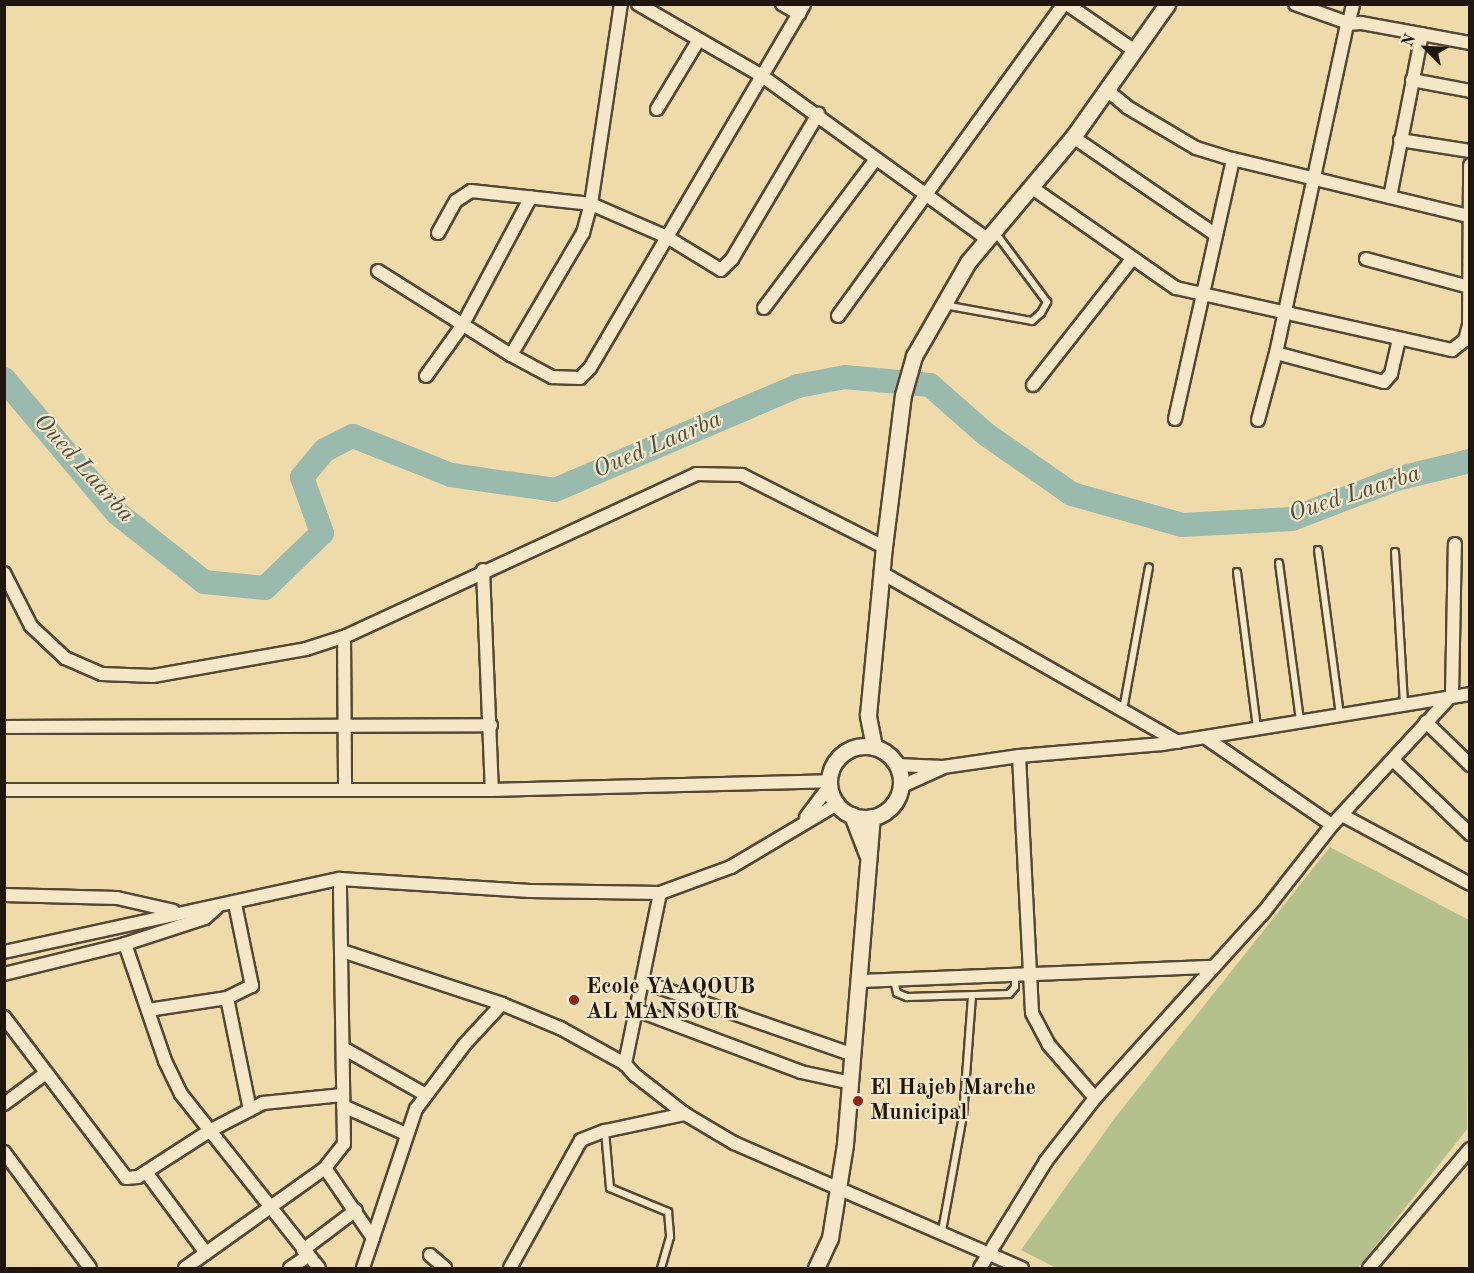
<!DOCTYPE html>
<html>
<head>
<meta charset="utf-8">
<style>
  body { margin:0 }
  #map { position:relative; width:1474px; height:1273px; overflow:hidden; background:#efdaa9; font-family:"Old Standard TT",serif }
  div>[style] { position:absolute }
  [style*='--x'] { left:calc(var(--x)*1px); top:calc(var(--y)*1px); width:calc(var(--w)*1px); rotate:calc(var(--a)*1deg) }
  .green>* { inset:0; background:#b4c18c }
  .river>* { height:24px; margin:-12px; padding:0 12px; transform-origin:12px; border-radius:12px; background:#9abaae }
  .roads { filter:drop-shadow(2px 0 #544734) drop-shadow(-2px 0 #544734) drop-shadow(0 2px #544734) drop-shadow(0 -2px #544734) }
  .service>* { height:6px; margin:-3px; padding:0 3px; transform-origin:3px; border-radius:3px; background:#f5e7c7 }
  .minor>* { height:12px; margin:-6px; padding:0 6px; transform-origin:6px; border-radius:6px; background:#f5e7c7 }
  .tertiary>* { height:15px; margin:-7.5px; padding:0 7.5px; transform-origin:7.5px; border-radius:7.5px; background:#f5e7c7 }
  .tertiary>.ring { margin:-7.5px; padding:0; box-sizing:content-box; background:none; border:15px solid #f5e7c7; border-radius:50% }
  .dots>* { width:16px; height:16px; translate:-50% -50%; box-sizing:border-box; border:3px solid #f5e7c7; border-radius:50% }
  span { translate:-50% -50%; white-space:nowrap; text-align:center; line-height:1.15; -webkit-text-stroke:4.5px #f5e7c7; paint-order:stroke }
  .poi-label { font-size:22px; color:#21160d; font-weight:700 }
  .left { translate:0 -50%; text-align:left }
  .water-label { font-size:24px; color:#4b4f45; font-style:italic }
  .frame { position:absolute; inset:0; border:6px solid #21160d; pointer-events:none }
  .north { position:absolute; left:1396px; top:18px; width:60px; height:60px; -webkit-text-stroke:4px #f5e7c7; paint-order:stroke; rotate:294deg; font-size:16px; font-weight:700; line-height:24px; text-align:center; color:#21160d }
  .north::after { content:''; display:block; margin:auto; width:21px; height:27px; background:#21160d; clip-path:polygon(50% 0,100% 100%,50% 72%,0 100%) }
</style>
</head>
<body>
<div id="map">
  <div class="green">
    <div style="clip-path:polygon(1330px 847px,1469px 920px,1467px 1129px,1358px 1268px,1056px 1268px,1021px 1250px,1114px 1119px)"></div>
  </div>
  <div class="river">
    <div style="--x:4;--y:379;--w:175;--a:49.9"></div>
    <div style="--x:117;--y:513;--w:111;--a:38.4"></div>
    <div style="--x:204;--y:582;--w:61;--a:5.6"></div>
    <div style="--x:265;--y:588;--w:79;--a:-44"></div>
    <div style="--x:322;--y:533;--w:59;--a:-109.7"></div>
    <div style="--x:302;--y:477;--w:35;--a:-50"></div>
    <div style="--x:325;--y:450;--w:31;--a:-27"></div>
    <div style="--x:353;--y:436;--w:105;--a:21.7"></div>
    <div style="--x:451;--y:475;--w:105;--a:8.2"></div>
    <div style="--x:555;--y:490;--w:264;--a:-23.2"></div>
    <div style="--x:798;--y:386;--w:48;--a:-10.8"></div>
    <div style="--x:845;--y:377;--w:85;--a:5.4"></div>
    <div style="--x:930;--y:385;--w:76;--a:41.3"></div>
    <div style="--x:987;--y:435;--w:103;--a:34.8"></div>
    <div style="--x:1072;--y:494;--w:114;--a:15.7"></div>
    <div style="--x:1182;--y:525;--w:110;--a:-3.1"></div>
    <div style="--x:1292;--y:519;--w:111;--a:-21"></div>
    <div style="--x:1396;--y:479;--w:76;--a:-13.7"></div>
  </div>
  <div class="roads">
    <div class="service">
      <div style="--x:944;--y:305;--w:89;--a:10.3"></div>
      <div style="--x:1032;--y:321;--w:12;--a:-42"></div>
      <div style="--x:1041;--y:313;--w:13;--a:-61"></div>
      <div style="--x:1047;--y:302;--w:89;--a:-126.7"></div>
      <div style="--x:1318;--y:550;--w:165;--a:82.4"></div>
      <div style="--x:1395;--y:552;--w:151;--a:86.6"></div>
      <div style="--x:1279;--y:563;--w:159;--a:82.4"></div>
      <div style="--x:1237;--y:572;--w:157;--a:82.7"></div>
      <div style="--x:1123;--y:710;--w:145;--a:-79.7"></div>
      <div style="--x:894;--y:980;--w:13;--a:77"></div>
      <div style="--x:897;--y:993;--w:11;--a:22"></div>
      <div style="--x:907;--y:997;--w:102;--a:-1.7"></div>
      <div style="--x:1009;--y:994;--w:9;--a:-49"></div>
      <div style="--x:1015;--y:987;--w:12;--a:-90"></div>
      <div style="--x:605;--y:1131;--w:57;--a:85"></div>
      <div style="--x:610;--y:1188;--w:63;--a:22.5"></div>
      <div style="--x:668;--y:1212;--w:25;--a:85"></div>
      <div style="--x:670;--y:1237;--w:32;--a:106"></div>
      <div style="--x:942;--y:1231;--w:117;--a:-79.7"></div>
      <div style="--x:963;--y:1116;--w:120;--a:-85.7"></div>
    </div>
    <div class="minor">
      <div style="--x:638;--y:4;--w:143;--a:30.1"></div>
      <div style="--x:762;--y:76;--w:276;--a:35.9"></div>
      <div style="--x:782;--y:4;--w:20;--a:30"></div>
      <div style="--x:1067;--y:4;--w:83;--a:34.7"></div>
      <div style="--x:1295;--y:4;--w:56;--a:19.7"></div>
      <div style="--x:1349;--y:22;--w:18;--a:-77"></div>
      <div style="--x:1412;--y:80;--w:59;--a:10.7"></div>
      <div style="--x:1107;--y:90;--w:26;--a:40"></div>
      <div style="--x:1127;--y:107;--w:80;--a:30.7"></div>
      <div style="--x:1196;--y:148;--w:39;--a:17"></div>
      <div style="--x:657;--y:109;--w:79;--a:-58.9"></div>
      <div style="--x:1073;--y:137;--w:173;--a:34.4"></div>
      <div style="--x:1400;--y:140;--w:71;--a:8.9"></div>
      <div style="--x:1031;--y:187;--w:177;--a:34.9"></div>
      <div style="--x:1176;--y:288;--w:283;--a:12.7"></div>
      <div style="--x:1452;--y:350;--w:16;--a:-38"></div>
      <div style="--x:1465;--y:340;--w:16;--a:-75"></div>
      <div style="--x:1469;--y:325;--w:160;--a:-89.6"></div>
      <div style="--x:1390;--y:197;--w:166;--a:-78.9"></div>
      <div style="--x:438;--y:233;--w:37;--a:-61"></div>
      <div style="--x:456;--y:201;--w:18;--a:-34"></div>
      <div style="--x:471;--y:191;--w:121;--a:6.2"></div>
      <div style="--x:591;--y:204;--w:83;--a:23.5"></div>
      <div style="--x:667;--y:237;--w:63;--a:31.4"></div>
      <div style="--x:721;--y:270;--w:16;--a:-45"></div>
      <div style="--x:732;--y:259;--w:169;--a:-59.3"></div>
      <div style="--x:1366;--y:259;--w:107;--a:15.2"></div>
      <div style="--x:378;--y:271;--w:157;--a:32.3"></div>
      <div style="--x:511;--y:355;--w:47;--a:28.2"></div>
      <div style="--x:552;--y:377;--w:28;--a:2"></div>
      <div style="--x:580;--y:378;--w:14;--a:-45"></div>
      <div style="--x:590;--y:368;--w:422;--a:-59.5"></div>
      <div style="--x:764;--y:308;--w:186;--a:-53.1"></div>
      <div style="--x:838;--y:316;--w:385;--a:-54.1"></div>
      <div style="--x:1276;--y:353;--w:112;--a:15"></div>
      <div style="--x:1384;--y:382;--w:11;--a:-49"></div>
      <div style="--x:1391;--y:374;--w:36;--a:-77"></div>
      <div style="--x:511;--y:355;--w:142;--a:-59.5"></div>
      <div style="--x:583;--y:233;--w:30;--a:-75"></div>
      <div style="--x:591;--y:204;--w:202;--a:-81.5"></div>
      <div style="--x:426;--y:376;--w:62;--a:-54.2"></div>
      <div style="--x:462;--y:326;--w:146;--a:-61.9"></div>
      <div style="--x:1033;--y:385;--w:160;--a:-51.8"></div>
      <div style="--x:1175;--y:419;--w:266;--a:-77.4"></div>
      <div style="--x:1233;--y:159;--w:243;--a:13.6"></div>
      <div style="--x:1258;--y:420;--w:69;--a:-75"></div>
      <div style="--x:1276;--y:353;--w:337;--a:-77.8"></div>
      <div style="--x:1347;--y:24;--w:14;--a:-4"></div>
      <div style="--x:1361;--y:23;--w:111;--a:10.4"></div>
      <div style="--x:483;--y:570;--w:220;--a:87.7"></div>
      <div style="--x:4;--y:573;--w:59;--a:63"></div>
      <div style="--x:31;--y:626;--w:47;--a:43.3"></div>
      <div style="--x:65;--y:658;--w:40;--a:23.4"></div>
      <div style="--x:102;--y:674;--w:51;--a:2.2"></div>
      <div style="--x:153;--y:676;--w:155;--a:-10"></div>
      <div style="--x:306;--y:649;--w:40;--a:-18"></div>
      <div style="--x:344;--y:637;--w:388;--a:-24.8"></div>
      <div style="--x:696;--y:474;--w:46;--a:1.2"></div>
      <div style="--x:742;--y:475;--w:159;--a:26.9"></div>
      <div style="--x:882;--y:573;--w:341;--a:29.7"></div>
      <div style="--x:344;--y:637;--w:153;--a:89.6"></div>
      <div style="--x:1426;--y:722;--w:62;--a:44.3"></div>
      <div style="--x:4;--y:727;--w:487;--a:-0.2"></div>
      <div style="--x:1206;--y:738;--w:153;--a:34.6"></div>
      <div style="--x:1019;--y:756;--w:257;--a:87.1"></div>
      <div style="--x:1032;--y:1013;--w:36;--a:62"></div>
      <div style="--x:1049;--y:1045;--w:70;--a:49"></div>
      <div style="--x:1393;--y:760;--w:107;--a:43.9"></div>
      <div style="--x:897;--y:765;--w:46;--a:2.5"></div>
      <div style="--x:943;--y:767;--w:77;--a:-8.2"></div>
      <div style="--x:1019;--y:756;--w:144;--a:-4.8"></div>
      <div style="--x:1162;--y:744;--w:312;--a:-9.2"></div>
      <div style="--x:900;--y:787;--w:46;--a:-24.3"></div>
      <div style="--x:4;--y:790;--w:488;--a:0"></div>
      <div style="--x:492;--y:790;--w:337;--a:-1.5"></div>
      <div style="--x:1342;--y:815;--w:145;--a:28.3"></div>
      <div style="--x:806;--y:817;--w:38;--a:-53"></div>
      <div style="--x:660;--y:893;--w:175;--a:101.6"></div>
      <div style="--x:625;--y:1064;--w:15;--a:48"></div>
      <div style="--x:635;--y:1075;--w:63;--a:38"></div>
      <div style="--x:685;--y:1114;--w:57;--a:30.6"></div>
      <div style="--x:734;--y:1143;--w:314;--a:23.5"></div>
      <div style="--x:4;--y:895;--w:113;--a:1.5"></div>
      <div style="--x:117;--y:898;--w:58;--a:12.8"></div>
      <div style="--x:125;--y:944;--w:124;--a:71.1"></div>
      <div style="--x:165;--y:1061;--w:37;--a:64"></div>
      <div style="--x:181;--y:1094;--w:222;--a:51.6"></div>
      <div style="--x:342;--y:951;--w:169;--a:18.3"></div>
      <div style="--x:502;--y:1004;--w:63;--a:22.5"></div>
      <div style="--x:560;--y:1028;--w:74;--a:29"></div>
      <div style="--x:4;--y:952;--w:344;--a:-12.3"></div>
      <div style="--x:340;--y:879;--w:190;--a:3.6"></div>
      <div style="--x:530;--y:891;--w:130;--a:0.9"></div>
      <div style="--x:660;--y:893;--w:76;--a:-20.1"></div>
      <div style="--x:731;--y:867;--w:123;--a:-30.7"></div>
      <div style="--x:4;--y:974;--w:125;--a:-13.9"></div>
      <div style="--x:125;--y:944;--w:84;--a:-18"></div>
      <div style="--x:205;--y:918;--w:15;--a:-42"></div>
      <div style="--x:861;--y:981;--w:353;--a:-2.3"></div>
      <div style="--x:644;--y:982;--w:222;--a:19.2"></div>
      <div style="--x:227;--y:998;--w:28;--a:-26"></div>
      <div style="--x:252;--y:986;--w:84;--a:-101.7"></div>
      <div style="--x:148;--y:1010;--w:80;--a:-8.6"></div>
      <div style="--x:227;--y:998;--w:114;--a:78.4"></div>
      <div style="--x:639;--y:1011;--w:173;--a:20.6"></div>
      <div style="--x:801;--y:1072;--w:51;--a:12.4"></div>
      <div style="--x:4;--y:1017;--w:202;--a:52.8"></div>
      <div style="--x:126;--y:1178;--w:12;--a:-5"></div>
      <div style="--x:138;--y:1177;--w:87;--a:-32.8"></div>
      <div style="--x:211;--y:1130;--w:59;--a:-27.4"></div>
      <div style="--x:263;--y:1103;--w:80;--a:-5.7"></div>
      <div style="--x:343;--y:1048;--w:95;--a:29.5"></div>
      <div style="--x:4;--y:1104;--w:52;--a:-36.4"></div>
      <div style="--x:343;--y:1106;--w:69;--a:24"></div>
      <div style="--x:4;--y:1152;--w:144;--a:53.4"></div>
      <div style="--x:325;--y:1168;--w:85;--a:55.6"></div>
      <div style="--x:146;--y:1172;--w:101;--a:53.5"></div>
      <div style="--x:303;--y:1250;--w:66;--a:-37"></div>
      <div style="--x:430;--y:1255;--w:20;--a:41"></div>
      <div style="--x:185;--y:1268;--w:172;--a:-35.5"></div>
      <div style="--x:325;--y:1168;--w:31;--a:-52"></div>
      <div style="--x:344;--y:1144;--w:265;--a:-90.9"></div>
      <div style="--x:290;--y:1268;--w:22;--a:-34"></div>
      <div style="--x:363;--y:1268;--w:168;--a:-71.6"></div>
      <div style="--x:416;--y:1109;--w:80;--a:-53.1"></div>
      <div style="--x:464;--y:1045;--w:56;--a:-47.2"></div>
      <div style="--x:510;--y:1268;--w:146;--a:-61"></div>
      <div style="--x:581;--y:1140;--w:26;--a:-21"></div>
      <div style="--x:605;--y:1131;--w:82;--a:-12"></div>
      <div style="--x:980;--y:1268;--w:126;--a:-58.3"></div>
      <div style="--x:1046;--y:1161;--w:80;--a:-52.1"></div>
      <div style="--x:1095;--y:1098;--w:250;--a:-47.8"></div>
      <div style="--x:1263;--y:913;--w:112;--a:-51.9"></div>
      <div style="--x:1332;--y:825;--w:177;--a:-47.3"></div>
      <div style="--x:1452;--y:695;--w:151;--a:-88.9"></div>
      <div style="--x:1369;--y:1268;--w:156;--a:-49.7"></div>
    </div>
    <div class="tertiary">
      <div class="ring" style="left:829px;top:746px;width:57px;height:57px"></div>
      <div style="--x:874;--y:747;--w:33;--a:-101"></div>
      <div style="--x:868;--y:715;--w:169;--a:-84.6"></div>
      <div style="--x:884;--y:547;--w:153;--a:-82.9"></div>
      <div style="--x:903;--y:395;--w:41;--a:-74.2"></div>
      <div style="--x:914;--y:356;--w:108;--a:-60.1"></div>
      <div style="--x:968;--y:262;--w:163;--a:-50"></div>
      <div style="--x:1073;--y:137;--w:163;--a:-54.7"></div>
      <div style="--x:852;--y:815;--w:42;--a:69"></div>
      <div style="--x:816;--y:1268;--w:33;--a:-65"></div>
      <div style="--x:830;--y:1238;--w:95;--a:-80.9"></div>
      <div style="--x:845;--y:1144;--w:328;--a:-85.3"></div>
    </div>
  </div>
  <div class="dots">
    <div style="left:574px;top:1000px;background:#8f2418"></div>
    <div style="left:858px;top:1101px;background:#8f2418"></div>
  </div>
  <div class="poi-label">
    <span class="left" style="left:586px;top:1000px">Ecole YAAQOUB<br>AL MANSOUR</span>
    <span class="left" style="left:870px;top:1101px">El Hajeb Marche<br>Municipal</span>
  </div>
  <div class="water-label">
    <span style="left:658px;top:446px;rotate:-23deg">Oued Laarba</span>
    <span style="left:83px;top:469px;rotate:48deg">Oued Laarba</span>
    <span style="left:1355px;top:495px;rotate:-18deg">Oued Laarba</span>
  </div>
  <div class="frame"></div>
  <div class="north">N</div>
</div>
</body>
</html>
